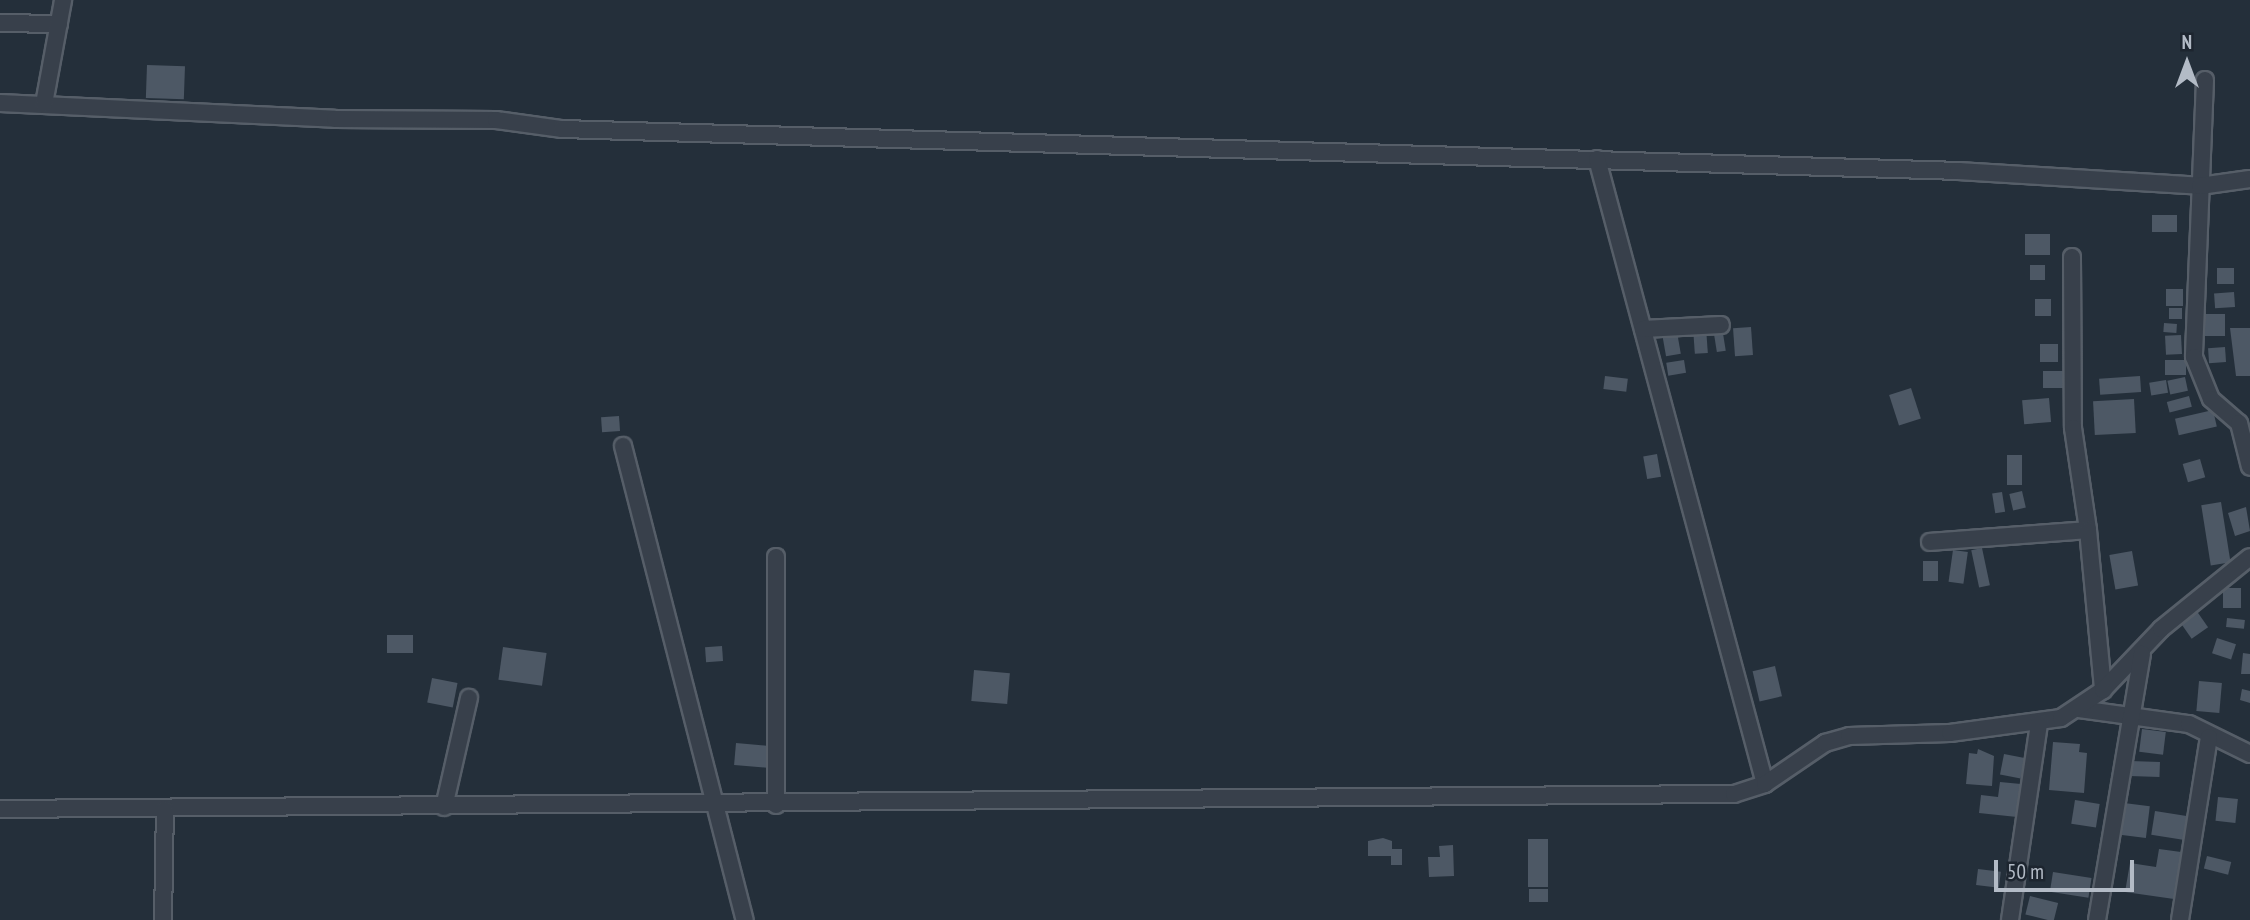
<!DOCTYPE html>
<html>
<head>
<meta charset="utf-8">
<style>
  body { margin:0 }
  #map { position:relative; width:2250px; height:920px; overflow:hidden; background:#242f3a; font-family:"PT Sans Narrow",sans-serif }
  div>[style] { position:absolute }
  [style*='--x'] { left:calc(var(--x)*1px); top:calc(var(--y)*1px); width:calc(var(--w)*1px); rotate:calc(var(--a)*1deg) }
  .building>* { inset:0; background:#4d5865; transform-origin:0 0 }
  .roads { filter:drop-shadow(2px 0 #565e68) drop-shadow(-2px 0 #565e68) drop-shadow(0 2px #565e68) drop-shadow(0 -2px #565e68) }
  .street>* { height:16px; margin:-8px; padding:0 8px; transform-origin:8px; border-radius:8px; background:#38404b }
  span { translate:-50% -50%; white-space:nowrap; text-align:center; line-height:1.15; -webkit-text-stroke:6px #1d252f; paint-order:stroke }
  .north { position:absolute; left:2152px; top:28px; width:70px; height:70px; -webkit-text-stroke:5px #1d252f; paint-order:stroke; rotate:0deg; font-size:19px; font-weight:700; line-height:28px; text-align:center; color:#b3bbc6 }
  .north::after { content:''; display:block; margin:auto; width:24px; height:32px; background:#b3bbc6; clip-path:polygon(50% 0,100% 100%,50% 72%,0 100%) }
  .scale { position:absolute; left:1994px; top:860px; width:140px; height:32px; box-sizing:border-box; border:4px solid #b3bbc6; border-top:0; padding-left:9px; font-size:21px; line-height:24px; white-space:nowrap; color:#b3bbc6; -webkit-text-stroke:5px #1d252f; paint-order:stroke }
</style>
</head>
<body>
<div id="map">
  <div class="building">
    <div style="left:147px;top:65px;width:38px;height:33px;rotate:2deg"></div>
    <div style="left:2177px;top:215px;width:17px;height:25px;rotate:90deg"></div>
    <div style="left:2025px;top:234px;width:25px;height:21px"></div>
    <div style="left:2030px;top:265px;width:15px;height:15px"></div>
    <div style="left:2217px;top:268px;width:17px;height:16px"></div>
    <div style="left:2183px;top:289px;width:17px;height:17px;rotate:90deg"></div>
    <div style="left:2234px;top:292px;width:15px;height:20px;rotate:86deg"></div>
    <div style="left:2035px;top:299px;width:16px;height:17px"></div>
    <div style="left:2169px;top:308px;width:13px;height:11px"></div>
    <div style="left:2204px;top:314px;width:21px;height:22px"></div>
    <div style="left:2164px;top:323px;width:13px;height:9px;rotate:4deg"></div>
    <div style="left:1706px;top:327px;width:26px;height:13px;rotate:86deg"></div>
    <div style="left:1722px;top:327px;width:24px;height:9px;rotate:81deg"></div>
    <div style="left:1751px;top:327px;width:28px;height:18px;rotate:86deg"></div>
    <div style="clip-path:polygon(2230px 328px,2250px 328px,2250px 376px,2236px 376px)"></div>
    <div style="left:1677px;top:332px;width:22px;height:15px;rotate:80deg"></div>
    <div style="left:2181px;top:335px;width:19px;height:16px;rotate:87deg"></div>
    <div style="left:2040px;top:344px;width:18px;height:18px"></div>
    <div style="left:2225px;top:347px;width:15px;height:17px;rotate:86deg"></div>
    <div style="left:1684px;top:360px;width:13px;height:18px;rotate:81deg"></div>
    <div style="left:2165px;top:360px;width:21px;height:15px"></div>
    <div style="left:2043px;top:371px;width:21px;height:17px"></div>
    <div style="left:1605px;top:376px;width:23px;height:13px;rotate:7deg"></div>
    <div style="left:2140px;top:376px;width:16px;height:41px;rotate:86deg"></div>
    <div style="left:2185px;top:377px;width:14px;height:18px;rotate:78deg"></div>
    <div style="left:2166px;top:380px;width:13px;height:17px;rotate:81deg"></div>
    <div style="left:1911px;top:388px;width:32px;height:23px;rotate:72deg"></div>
    <div style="left:2189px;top:396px;width:11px;height:23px;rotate:75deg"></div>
    <div style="left:2049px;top:398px;width:24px;height:27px;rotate:85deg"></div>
    <div style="left:2134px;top:399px;width:34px;height:41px;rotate:87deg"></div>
    <div style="left:2213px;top:410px;width:17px;height:39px;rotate:77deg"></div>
    <div style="left:619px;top:416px;width:15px;height:18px;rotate:86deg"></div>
    <div style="left:1657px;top:454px;width:23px;height:14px;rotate:80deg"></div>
    <div style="left:2007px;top:455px;width:15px;height:30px"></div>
    <div style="left:2200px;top:459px;width:19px;height:18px;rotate:74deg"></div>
    <div style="left:2022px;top:491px;width:17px;height:13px;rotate:77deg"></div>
    <div style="left:2002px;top:492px;width:20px;height:10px;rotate:81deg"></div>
    <div style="left:2221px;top:502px;width:61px;height:20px;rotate:81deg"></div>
    <div style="clip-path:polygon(2246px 507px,2250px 531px,2235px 536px,2228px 513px)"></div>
    <div style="left:1982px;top:548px;width:38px;height:11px;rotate:78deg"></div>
    <div style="left:1953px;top:550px;width:15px;height:32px;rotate:8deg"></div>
    <div style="left:2132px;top:551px;width:35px;height:23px;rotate:80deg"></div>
    <div style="left:1923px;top:561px;width:15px;height:20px"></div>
    <div style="left:2223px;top:588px;width:18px;height:20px"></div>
    <div style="left:2196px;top:610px;width:21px;height:20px;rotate:55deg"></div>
    <div style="left:2227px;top:618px;width:18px;height:9px;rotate:6deg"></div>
    <div style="left:387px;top:635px;width:26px;height:18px"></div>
    <div style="left:2217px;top:638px;width:20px;height:16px;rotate:18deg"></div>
    <div style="left:722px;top:646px;width:15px;height:17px;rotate:86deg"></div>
    <div style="left:503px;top:647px;width:44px;height:33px;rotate:8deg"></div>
    <div style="clip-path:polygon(2243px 653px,2250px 654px,2250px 674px,2241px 674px)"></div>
    <div style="left:1775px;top:666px;width:31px;height:23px;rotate:77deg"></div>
    <div style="left:974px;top:670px;width:36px;height:31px;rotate:5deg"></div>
    <div style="left:432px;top:678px;width:26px;height:25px;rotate:11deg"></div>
    <div style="left:2199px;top:681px;width:23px;height:30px;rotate:5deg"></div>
    <div style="clip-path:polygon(2242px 689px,2250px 691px,2250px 703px,2240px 700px)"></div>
    <div style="left:2142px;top:729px;width:24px;height:23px;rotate:7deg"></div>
    <div style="clip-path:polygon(2053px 742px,2080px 744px,2079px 752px,2087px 753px,2084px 793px,2049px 790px)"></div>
    <div style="left:736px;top:743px;width:33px;height:22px;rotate:5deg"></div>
    <div style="clip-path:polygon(1978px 749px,1994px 756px,1992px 786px,1966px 784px,1969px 753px,1977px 754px)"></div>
    <div style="left:2004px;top:754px;width:21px;height:21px;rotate:11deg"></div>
    <div style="left:2130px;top:761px;width:30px;height:15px;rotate:2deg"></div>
    <div style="clip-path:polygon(2000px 782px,2021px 784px,2017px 817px,1979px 813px,1981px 795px,1998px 797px)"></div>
    <div style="left:2218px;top:797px;width:20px;height:24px;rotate:6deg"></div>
    <div style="left:2075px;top:800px;width:25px;height:24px;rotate:9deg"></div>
    <div style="left:2124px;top:803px;width:26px;height:32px;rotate:7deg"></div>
    <div style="left:2155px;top:811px;width:32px;height:24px;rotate:9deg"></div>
    <div style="clip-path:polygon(1383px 838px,1392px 841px,1392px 849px,1402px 849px,1402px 865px,1391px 865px,1391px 856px,1368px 856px,1368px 841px)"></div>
    <div style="left:1528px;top:839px;width:20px;height:48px"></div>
    <div style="clip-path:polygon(1453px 845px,1454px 876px,1429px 877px,1428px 857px,1440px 857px,1439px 846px)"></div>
    <div style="clip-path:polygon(2159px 849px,2181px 852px,2174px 899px,2125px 892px,2130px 863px,2156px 867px)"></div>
    <div style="left:2207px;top:856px;width:25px;height:13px;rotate:14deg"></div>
    <div style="left:1978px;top:869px;width:23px;height:16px;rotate:7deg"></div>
    <div style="left:2053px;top:872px;width:39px;height:20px;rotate:9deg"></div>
    <div style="left:1548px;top:889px;width:13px;height:19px;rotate:90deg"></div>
    <div style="left:2030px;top:896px;width:29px;height:19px;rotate:14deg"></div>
  </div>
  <div class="roads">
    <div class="street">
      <div style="--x:0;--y:23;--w:59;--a:1"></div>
      <div style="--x:2205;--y:80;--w:277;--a:92.3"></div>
      <div style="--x:2194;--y:357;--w:45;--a:68"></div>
      <div style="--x:2211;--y:399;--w:37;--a:41"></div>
      <div style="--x:2239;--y:423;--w:45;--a:76"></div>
      <div style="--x:0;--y:103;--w:335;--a:2.7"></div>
      <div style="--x:335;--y:119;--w:161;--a:0.4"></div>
      <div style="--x:496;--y:120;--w:67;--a:7.8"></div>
      <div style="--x:562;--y:129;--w:1397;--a:1.72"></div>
      <div style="--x:1958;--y:171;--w:242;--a:3.5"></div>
      <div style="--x:2200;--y:186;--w:50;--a:-8"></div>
      <div style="--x:44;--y:104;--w:106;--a:-79.6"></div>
      <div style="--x:1597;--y:159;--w:647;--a:74.95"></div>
      <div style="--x:2072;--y:257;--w:171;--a:89.7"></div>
      <div style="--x:2073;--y:428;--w:103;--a:81.6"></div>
      <div style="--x:1643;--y:329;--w:78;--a:-2.9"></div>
      <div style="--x:623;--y:446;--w:489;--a:75.6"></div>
      <div style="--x:1930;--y:542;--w:158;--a:-4.3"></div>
      <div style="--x:2088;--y:530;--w:161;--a:84.6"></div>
      <div style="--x:776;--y:557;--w:248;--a:90"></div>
      <div style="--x:2079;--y:709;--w:111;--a:7.8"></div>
      <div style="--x:2189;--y:724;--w:68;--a:26.2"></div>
      <div style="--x:444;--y:807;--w:112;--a:-77.1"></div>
      <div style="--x:0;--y:809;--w:1734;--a:-0.5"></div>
      <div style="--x:1734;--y:794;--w:33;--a:-18"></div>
      <div style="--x:1765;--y:784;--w:73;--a:-34.3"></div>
      <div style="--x:1825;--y:743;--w:25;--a:-16"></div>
      <div style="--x:1849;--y:736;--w:101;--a:-1.7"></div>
      <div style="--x:1950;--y:733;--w:112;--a:-7.7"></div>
      <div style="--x:2061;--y:718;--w:50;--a:-33.7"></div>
      <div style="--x:2103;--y:690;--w:84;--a:-46.4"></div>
      <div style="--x:2161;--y:629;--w:114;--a:-39"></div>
      <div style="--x:163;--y:920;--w:111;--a:-89"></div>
      <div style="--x:2010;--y:920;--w:199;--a:-81.6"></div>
      <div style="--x:2097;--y:920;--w:270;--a:-80.4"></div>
      <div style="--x:2180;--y:920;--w:185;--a:-81"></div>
    </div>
  </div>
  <div class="north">N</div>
  <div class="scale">50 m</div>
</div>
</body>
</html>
